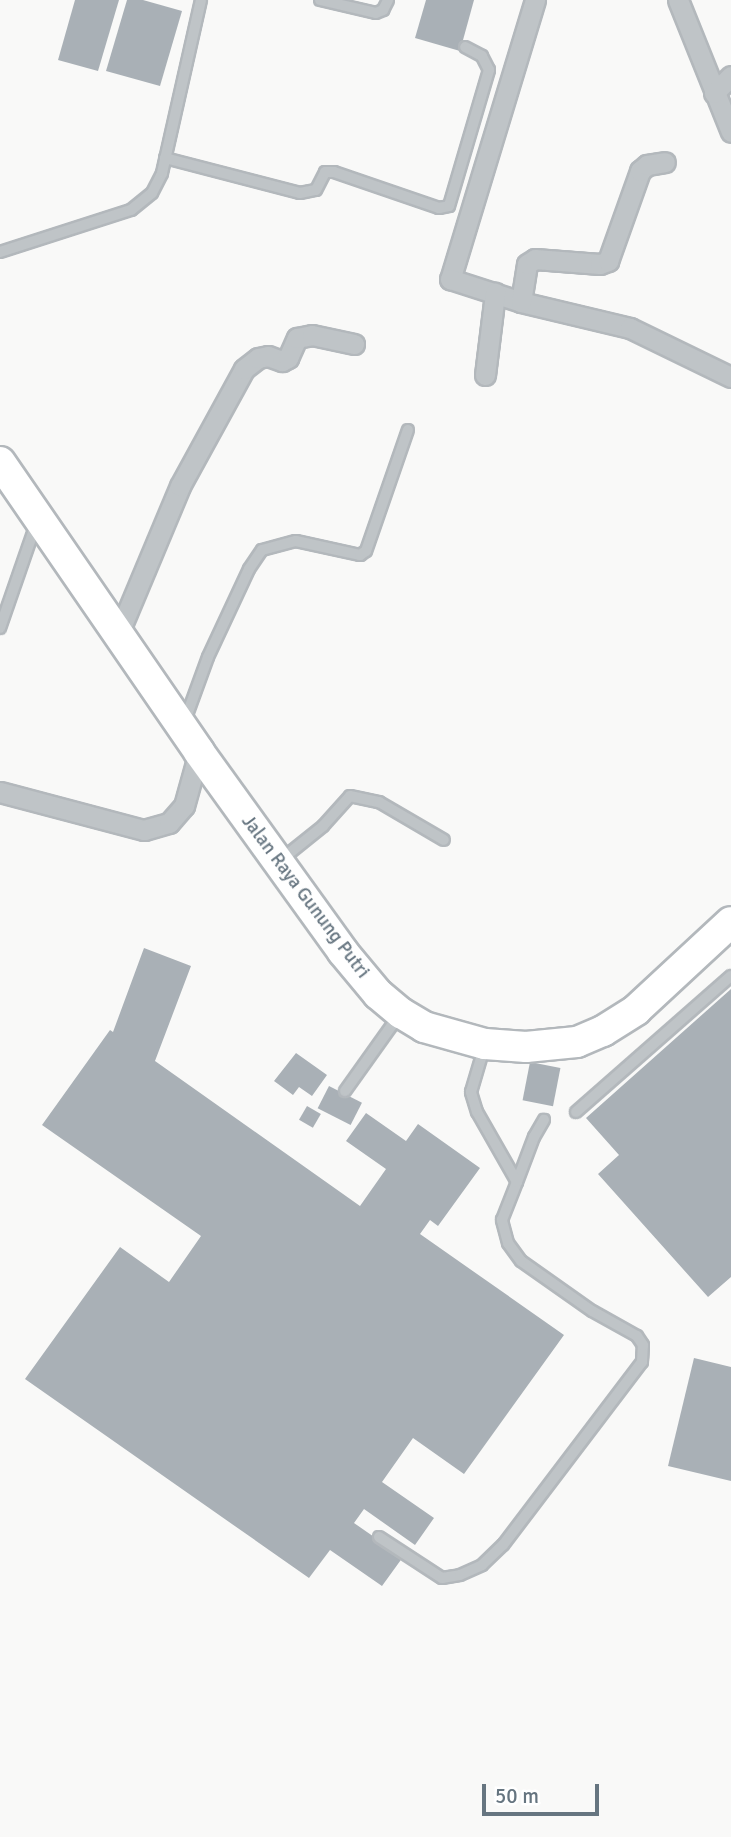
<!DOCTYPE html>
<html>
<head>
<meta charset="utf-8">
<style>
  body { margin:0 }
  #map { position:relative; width:731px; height:1837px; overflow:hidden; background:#f9f9f8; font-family:Signika,sans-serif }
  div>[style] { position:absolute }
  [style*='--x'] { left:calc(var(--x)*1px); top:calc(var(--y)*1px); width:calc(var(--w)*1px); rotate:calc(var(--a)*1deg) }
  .building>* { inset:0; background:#a9b0b6; transform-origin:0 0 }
  .roads { filter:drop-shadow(2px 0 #b3b8bc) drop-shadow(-2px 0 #b3b8bc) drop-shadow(0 2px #b3b8bc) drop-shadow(0 -2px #b3b8bc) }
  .service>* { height:10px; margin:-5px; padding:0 5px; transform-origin:5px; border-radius:5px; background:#bfc4c7 }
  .minor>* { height:19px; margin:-9.5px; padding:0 9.5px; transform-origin:9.5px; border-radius:9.5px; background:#bfc4c7 }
  .primary>* { height:30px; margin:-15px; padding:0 15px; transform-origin:15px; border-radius:15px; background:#fff }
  span { translate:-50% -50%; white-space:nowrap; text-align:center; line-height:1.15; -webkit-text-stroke:7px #fff; paint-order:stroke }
  .street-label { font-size:19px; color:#667580 }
  .scale { position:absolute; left:482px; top:1784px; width:117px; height:32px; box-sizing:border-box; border:4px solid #667580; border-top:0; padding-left:9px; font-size:21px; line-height:24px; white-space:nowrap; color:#667580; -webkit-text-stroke:5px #fff; paint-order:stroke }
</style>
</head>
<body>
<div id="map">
  <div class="building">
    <div style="clip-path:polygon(75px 0,119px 0,98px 71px,58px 60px)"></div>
    <div style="clip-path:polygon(127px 0,143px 0,182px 11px,160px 86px,106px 71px)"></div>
    <div style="clip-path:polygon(426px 0,474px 0,460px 51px,415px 38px)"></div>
    <div style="clip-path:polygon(144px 948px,191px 966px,155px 1061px,360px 1206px,386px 1169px,346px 1141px,366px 1113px,406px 1141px,418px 1124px,480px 1168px,438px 1226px,430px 1220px,420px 1234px,564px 1335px,464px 1474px,413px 1438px,382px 1482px,434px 1518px,415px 1545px,364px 1509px,354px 1523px,403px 1557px,382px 1586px,330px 1550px,309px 1578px,25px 1379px,120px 1247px,169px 1282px,201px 1236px,42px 1125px,110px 1030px,113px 1032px)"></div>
    <div style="clip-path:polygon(731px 989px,731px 1277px,708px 1297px,598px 1174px,619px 1155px,586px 1118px)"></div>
    <div style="clip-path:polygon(296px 1053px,327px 1075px,312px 1096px,299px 1087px,293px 1095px,274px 1081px)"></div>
    <div style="left:530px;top:1062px;width:31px;height:39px;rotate:11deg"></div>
    <div style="left:329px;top:1086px;width:37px;height:25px;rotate:27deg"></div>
    <div style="left:307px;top:1106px;width:16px;height:16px;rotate:30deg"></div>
    <div style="clip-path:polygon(694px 1358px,731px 1367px,731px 1481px,668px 1466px)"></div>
  </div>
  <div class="roads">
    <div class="service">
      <div style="--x:320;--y:0;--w:57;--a:13.1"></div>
      <div style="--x:376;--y:13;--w:8;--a:-23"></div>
      <div style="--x:383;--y:10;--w:11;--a:-63"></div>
      <div style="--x:165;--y:158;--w:139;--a:14.5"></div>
      <div style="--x:300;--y:193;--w:16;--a:-11"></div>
      <div style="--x:316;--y:190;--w:20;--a:-63"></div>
      <div style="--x:325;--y:172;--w:9;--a:0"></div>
      <div style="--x:334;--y:172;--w:111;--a:18.9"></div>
      <div style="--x:439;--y:208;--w:10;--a:-11"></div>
      <div style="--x:449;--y:206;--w:142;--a:-73.6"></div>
      <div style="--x:489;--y:70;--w:16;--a:-117"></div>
      <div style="--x:482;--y:56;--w:19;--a:-152"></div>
      <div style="--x:0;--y:252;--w:138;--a:-17.8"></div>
      <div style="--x:131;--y:210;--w:27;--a:-39"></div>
      <div style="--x:152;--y:193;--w:22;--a:-63"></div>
      <div style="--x:162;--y:173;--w:177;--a:-77.3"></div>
      <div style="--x:0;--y:628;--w:110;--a:-70.9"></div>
      <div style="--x:184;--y:723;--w:70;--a:-70"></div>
      <div style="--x:208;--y:657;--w:97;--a:-65"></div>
      <div style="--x:249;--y:569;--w:23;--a:-56"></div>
      <div style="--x:262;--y:550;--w:35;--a:-15"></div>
      <div style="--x:296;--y:541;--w:66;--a:12.3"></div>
      <div style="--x:360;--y:555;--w:7;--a:-34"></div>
      <div style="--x:366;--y:551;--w:128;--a:-70.9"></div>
      <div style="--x:282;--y:859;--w:53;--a:-38.8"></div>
      <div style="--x:323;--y:826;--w:40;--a:-48"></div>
      <div style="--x:350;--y:796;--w:30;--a:12"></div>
      <div style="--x:379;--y:802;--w:75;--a:30.3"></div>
      <div style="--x:345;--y:1091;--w:95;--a:-54.5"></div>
      <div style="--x:576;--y:1112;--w:206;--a:-41.3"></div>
      <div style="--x:517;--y:1182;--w:48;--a:-69.3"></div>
      <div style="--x:534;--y:1137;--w:20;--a:-60"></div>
      <div style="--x:379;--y:1537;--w:75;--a:33.1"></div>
      <div style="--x:442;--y:1578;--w:18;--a:-9"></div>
      <div style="--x:460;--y:1575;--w:24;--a:-24"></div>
      <div style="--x:482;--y:1565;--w:29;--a:-44"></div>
      <div style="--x:503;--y:1545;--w:230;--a:-52.8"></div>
      <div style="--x:642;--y:1362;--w:17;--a:-87"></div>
      <div style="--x:643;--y:1345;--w:11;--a:-124"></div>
      <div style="--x:637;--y:1336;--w:51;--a:-150.9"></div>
      <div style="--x:592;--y:1311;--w:87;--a:-144.8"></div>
      <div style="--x:521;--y:1261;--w:22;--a:-126"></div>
      <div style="--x:508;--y:1243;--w:24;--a:-105"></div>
      <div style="--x:502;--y:1220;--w:41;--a:-68.5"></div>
      <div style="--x:517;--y:1182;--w:81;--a:-119.7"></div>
      <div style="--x:477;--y:1112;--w:21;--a:-107"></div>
      <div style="--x:471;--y:1092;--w:46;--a:-73.5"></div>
    </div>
    <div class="minor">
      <div style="--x:535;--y:0;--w:292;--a:106.9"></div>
      <div style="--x:450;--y:279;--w:75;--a:17.9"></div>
      <div style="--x:521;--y:302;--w:112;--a:13.4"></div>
      <div style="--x:630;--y:328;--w:112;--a:25.9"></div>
      <div style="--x:678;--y:0;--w:142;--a:68.1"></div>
      <div style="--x:714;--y:93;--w:24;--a:-45"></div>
      <div style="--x:521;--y:302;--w:38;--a:-81"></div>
      <div style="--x:527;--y:264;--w:9;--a:-32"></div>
      <div style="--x:535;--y:259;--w:65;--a:4.4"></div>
      <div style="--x:600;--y:264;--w:9;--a:-21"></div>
      <div style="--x:608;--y:261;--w:96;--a:-70.4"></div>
      <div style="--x:640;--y:171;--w:9;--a:-41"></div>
      <div style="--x:647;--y:165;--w:18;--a:-9"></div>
      <div style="--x:485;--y:375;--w:83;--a:-83"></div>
      <div style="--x:119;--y:632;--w:158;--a:-67.3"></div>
      <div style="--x:180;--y:486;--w:133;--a:-61.3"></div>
      <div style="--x:244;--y:369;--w:18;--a:-38"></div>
      <div style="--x:258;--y:358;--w:10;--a:-11"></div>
      <div style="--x:268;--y:356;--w:15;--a:20"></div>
      <div style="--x:282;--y:361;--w:7;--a:-27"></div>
      <div style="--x:288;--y:358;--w:22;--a:-66"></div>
      <div style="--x:297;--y:338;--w:15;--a:-11"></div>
      <div style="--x:312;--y:335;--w:43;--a:12.1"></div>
      <div style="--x:0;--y:792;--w:149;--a:14.8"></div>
      <div style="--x:144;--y:830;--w:26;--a:-16"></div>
      <div style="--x:169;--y:823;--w:23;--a:-49"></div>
      <div style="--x:184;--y:806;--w:56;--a:-74.5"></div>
    </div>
    <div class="primary">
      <div style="--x:0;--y:462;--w:352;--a:55.5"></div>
      <div style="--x:199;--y:752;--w:246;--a:54.2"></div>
      <div style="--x:343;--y:952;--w:55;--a:50.2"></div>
      <div style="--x:378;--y:994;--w:30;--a:40"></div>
      <div style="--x:401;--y:1013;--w:27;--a:31"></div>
      <div style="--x:424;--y:1027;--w:63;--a:15.6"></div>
      <div style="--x:485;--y:1044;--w:41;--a:4.2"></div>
      <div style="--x:526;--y:1047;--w:51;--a:-5.6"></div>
      <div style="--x:577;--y:1042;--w:28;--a:-23"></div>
      <div style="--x:603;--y:1031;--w:39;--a:-32"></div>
      <div style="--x:636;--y:1010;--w:129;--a:-42.8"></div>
    </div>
  </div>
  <div class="street-label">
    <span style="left:305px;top:897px;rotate:53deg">Jalan Raya Gunung Putri</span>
  </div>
  <div class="scale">50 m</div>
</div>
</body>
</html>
